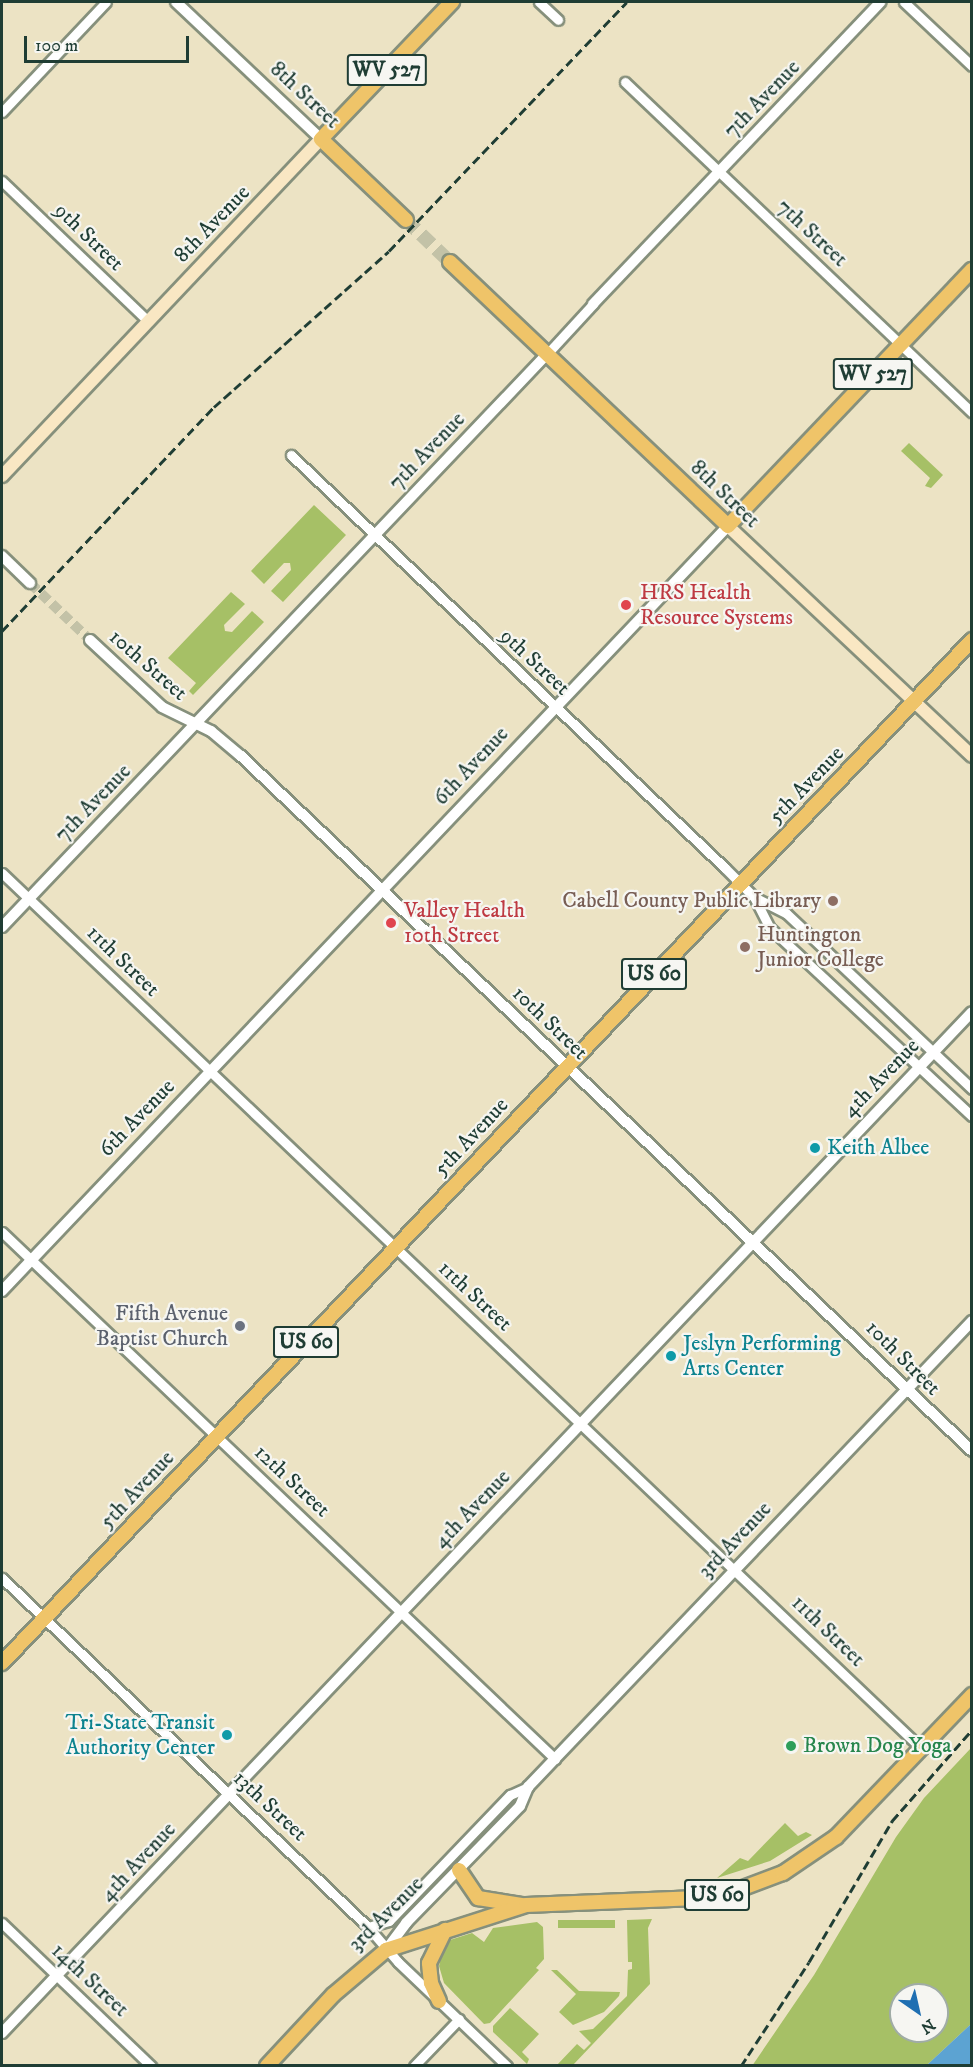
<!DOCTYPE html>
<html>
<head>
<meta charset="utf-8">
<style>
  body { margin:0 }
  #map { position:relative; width:973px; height:2067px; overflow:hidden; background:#ece3c4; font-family:"IM FELL DW Pica",serif }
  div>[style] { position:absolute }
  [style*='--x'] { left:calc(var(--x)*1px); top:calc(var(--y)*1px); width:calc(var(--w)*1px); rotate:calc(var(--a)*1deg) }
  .green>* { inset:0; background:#a6c066; transform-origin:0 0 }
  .water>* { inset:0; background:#5ca3d2 }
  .tertiary-tunnel>* { height:10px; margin-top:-5px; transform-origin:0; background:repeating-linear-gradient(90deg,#c3c2a7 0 10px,transparent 0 15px) }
  .primary-tunnel>* { height:14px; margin-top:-7px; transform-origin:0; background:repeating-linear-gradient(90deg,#c3c2a7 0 14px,transparent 0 21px) }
  .roads { filter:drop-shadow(2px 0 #86907c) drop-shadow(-2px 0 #86907c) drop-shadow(0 2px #86907c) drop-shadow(0 -2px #86907c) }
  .minor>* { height:9px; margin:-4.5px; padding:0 4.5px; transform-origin:4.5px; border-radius:4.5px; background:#fff }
  .tertiary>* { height:10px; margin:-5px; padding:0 5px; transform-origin:5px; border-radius:5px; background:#fff }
  .secondary>* { height:12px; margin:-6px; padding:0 6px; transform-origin:6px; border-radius:6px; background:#f9e7c3 }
  .primary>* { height:14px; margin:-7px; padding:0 7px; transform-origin:7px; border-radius:7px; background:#efc469 }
  .rail>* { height:3px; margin-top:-1.5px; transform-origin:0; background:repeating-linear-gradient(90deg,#1f3d34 0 9px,transparent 0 13.5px) }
  .dots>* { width:16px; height:16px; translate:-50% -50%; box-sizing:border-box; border:3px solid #f6f6f2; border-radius:50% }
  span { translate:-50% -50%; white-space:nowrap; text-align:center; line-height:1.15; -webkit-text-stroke:4.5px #f6f6f2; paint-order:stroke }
  .shield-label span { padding:2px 4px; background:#f6f6f2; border:2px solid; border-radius:4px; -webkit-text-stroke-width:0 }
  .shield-label { font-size:21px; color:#1f3d34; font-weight:700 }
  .street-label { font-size:22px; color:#1f3d34 }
  .health-label { font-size:22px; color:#be3a42 }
  .left { translate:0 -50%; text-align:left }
  .education-label { font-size:22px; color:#785e54 }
  .right { translate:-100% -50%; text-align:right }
  .culture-label { font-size:22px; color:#0d838f }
  .worship-label { font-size:22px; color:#5b616d }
  .leisure-label { font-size:22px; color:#27864d }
  .frame { position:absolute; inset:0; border:3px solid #1f3d34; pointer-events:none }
  .north { position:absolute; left:889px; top:1983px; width:60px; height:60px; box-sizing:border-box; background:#f6f6f2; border:2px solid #a0aca6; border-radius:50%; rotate:146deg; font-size:16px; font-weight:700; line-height:24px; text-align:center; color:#1f3d34 }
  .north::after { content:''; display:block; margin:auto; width:21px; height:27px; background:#1f6fb2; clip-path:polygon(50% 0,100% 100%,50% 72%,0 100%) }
  .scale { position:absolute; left:24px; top:36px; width:165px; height:27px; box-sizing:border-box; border:3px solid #1f3d34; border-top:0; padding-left:8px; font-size:18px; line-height:21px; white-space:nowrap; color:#1f3d34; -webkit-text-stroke:4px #f6f6f2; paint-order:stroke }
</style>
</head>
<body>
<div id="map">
  <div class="green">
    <div style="clip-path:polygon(909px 443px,943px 475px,931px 488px,925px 486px,930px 478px,901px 451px)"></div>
    <div style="clip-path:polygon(314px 505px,346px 535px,283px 602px,271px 591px,291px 570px,290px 563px,284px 563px,264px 584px,251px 571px)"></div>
    <div style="clip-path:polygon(231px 592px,245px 604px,224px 625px,225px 631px,232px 632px,252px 611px,264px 622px,193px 695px,189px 691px,196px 683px,168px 658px)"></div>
    <div style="clip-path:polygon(evenodd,971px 1748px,971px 2024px,927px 2065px,752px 2066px,814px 1975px,896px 1837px,924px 1798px,971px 1748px,901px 1995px,937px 1995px,937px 2031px,901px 2031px,901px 1995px)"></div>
    <div style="clip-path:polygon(785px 1823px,798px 1836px,806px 1832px,812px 1835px,770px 1861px,717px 1878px,740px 1858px,748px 1861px)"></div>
    <div style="clip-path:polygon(652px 1919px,648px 1928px,650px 1984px,573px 2065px,557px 2065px,577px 2044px,584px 2050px,591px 2043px,579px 2031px,593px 2029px,627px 1996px,628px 1970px,632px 1969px,632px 1962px,628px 1962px,627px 1920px)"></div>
    <div style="left:615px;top:1920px;width:8px;height:57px;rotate:90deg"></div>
    <div style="clip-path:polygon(537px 1922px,543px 1927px,544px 1959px,536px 1968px,539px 1970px,490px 2023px,484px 2024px,444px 1983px,439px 1966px,443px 1949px,450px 1940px,472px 1933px,484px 1942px,493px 1928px)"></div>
    <div style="clip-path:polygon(551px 1970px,557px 1970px,579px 1991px,620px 1992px,619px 1996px,604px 2012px,573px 2025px,559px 2012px,576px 1994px)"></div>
    <div style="clip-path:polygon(510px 2008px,539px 2034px,522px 2052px,529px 2059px,527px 2064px,493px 2032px,493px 2026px)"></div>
  </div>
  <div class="water">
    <div style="clip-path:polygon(971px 2024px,971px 2065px,927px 2065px)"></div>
  </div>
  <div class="tertiary-tunnel">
    <div style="--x:30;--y:583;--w:83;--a:43.5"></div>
  </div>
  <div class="primary-tunnel">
    <div style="--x:406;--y:220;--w:61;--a:43.7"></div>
  </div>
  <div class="roads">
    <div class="minor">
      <div style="--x:539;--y:2;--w:26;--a:43"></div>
      <div style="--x:904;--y:2;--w:93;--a:43.3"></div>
      <div style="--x:625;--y:82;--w:479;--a:43.6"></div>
      <div style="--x:2;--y:112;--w:151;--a:-46.6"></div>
      <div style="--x:2;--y:181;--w:202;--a:43.8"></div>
      <div style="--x:547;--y:354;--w:68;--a:-47.4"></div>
      <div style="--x:291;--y:455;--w:599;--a:43.58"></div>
      <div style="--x:725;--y:868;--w:41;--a:45"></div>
      <div style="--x:754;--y:897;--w:34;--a:63"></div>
      <div style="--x:769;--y:927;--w:277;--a:43"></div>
      <div style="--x:2;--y:873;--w:1270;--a:43.6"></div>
      <div style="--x:754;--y:897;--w:36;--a:27"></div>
      <div style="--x:786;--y:913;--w:256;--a:43.4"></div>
      <div style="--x:2;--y:1232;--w:764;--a:43.62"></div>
      <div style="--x:2;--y:1578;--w:506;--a:43.64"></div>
      <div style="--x:368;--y:1927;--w:46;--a:49.4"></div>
      <div style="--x:398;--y:1962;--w:151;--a:43.7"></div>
      <div style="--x:2;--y:1923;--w:207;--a:43.8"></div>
      <div style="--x:368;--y:1927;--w:22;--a:-16"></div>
      <div style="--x:389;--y:1921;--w:175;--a:-46.2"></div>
      <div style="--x:510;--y:1795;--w:20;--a:-24"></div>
      <div style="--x:414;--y:2066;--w:65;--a:-46.2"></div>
    </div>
    <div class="tertiary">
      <div style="--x:176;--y:2;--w:199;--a:43.4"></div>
      <div style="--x:593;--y:304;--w:417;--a:-46.4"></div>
      <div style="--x:2;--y:556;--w:39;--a:44"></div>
      <div style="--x:90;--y:640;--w:98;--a:42.9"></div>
      <div style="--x:162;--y:707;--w:55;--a:26.1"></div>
      <div style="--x:211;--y:731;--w:39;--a:40"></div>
      <div style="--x:241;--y:756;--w:1009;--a:43.55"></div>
      <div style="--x:2;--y:927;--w:791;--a:-46.43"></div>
      <div style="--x:2;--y:1291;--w:1055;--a:-46.5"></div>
      <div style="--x:386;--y:1950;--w:34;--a:-53"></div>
      <div style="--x:406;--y:1923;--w:163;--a:-45.7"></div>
      <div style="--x:520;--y:1806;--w:21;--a:-67"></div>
      <div style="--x:528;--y:1787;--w:644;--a:-46.38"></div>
      <div style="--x:2;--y:2033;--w:1408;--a:-46.47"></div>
    </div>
    <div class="secondary">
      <div style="--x:2;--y:476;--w:464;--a:-46.6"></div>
      <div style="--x:728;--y:526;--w:335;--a:43.3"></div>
    </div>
    <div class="primary">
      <div style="--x:406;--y:220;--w:117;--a:-136.4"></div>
      <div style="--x:321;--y:139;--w:190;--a:-46.3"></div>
      <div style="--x:450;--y:262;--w:383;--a:43.5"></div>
      <div style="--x:728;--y:526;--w:354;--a:-46.4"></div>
      <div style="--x:2;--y:1663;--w:1410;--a:-46.52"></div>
      <div style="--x:459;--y:1870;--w:34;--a:56"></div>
      <div style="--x:478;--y:1898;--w:44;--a:9.2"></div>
      <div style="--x:439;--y:2001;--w:20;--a:-114"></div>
      <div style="--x:431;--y:1983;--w:20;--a:-96"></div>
      <div style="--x:429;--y:1963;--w:37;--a:-64"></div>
      <div style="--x:267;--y:2066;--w:97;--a:-47.1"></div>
      <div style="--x:333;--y:1995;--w:70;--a:-40.3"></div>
      <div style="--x:386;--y:1950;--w:147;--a:-17.8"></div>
      <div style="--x:526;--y:1905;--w:178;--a:-2.3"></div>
      <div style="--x:704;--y:1898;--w:32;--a:-13"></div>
      <div style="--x:735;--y:1891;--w:51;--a:-20.6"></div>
      <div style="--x:783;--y:1873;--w:64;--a:-34.2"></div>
      <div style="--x:836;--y:1837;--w:197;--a:-46.2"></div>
    </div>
  </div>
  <div class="rail">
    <div style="--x:2;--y:631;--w:308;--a:-46.6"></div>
    <div style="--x:214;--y:407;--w:234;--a:-41.7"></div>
    <div style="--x:389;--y:251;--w:344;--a:-46.3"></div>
    <div style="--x:741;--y:2066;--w:124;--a:-56.8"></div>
    <div style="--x:809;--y:1962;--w:164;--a:-59.5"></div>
    <div style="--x:892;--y:1821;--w:121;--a:-48.7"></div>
  </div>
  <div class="dots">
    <div style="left:626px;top:605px;background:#e0444e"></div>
    <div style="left:833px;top:901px;background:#8d6e63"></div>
    <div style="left:391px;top:923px;background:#e0444e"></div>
    <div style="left:745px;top:947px;background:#8d6e63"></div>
    <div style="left:815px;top:1148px;background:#0f9aa8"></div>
    <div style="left:240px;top:1326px;background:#6b7280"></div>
    <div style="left:671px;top:1356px;background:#0f9aa8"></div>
    <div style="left:227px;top:1735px;background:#0f9aa8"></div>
    <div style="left:791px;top:1746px;background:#2e9e5b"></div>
  </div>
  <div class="shield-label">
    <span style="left:387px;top:70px">WV 527</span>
    <span style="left:873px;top:374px">WV 527</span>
    <span style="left:654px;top:974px">US 60</span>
    <span style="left:306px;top:1342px">US 60</span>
    <span style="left:717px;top:1895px">US 60</span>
  </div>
  <div class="street-label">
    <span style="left:305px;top:95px;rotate:43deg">8th Street</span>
    <span style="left:762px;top:99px;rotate:-46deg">7th Avenue</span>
    <span style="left:212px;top:224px;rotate:-46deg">8th Avenue</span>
    <span style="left:812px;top:233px;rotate:43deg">7th Street</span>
    <span style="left:89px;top:237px;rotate:44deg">9th Street</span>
    <span style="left:427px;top:451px;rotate:-46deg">7th Avenue</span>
    <span style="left:725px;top:494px;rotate:44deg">8th Street</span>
    <span style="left:535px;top:662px;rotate:43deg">9th Street</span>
    <span style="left:148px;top:665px;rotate:41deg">10th Street</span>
    <span style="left:471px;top:766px;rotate:-47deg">6th Avenue</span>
    <span style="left:806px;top:785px;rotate:-46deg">5th Avenue</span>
    <span style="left:93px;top:803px;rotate:-46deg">7th Avenue</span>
    <span style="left:123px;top:961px;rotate:44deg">11th Street</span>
    <span style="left:550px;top:1023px;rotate:44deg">10th Street</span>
    <span style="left:881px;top:1078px;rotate:-46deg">4th Avenue</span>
    <span style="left:137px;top:1118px;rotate:-46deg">6th Avenue</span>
    <span style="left:471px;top:1137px;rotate:-47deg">5th Avenue</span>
    <span style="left:475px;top:1296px;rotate:43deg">11th Street</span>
    <span style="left:903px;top:1358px;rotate:45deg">10th Street</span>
    <span style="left:292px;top:1481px;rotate:43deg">12th Street</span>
    <span style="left:137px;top:1490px;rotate:-47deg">5th Avenue</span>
    <span style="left:472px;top:1509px;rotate:-46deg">4th Avenue</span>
    <span style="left:735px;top:1540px;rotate:-47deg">3rd Avenue</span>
    <span style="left:828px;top:1631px;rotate:44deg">11th Street</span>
    <span style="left:270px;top:1806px;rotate:43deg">13th Street</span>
    <span style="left:138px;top:1862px;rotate:-47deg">4th Avenue</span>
    <span style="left:386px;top:1914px;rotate:-45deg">3rd Avenue</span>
    <span style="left:90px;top:1980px;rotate:43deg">14th Street</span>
  </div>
  <div class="health-label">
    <span class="left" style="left:640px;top:605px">HRS Health<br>Resource Systems</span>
    <span class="left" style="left:404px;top:923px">Valley Health<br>10th Street</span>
  </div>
  <div class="education-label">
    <span class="right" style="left:821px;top:901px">Cabell County Public Library</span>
    <span class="left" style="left:757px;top:947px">Huntington<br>Junior College</span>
  </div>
  <div class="culture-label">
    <span class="left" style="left:827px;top:1148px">Keith Albee</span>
    <span class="left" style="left:683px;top:1356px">Jeslyn Performing<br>Arts Center</span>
    <span class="right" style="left:215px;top:1735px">Tri-State Transit<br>Authority Center</span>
  </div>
  <div class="worship-label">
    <span class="right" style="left:228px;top:1326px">Fifth Avenue<br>Baptist Church</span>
  </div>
  <div class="leisure-label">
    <span class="left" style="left:803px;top:1746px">Brown Dog Yoga</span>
  </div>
  <div class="frame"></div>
  <div class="north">N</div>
  <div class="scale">100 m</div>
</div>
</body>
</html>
